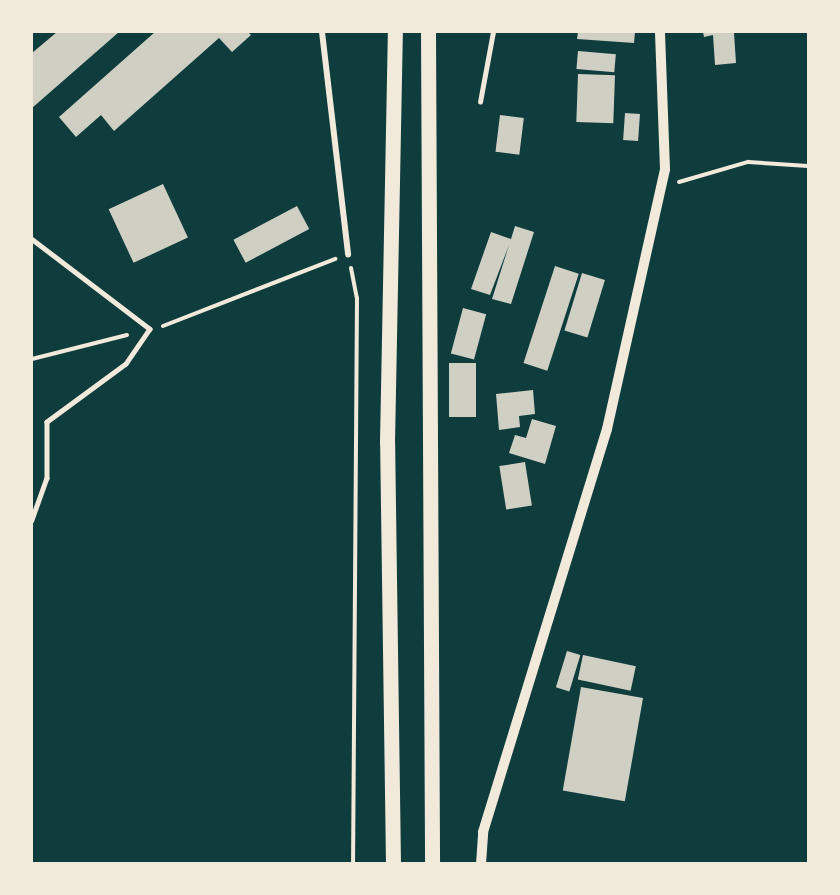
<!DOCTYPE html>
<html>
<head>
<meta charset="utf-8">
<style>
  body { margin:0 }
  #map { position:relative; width:840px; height:895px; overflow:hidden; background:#0f3d3e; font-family:Barlow,sans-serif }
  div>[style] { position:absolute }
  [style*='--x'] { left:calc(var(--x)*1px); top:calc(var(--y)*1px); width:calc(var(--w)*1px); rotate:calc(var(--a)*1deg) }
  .building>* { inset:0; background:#cfcfc3; transform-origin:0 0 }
  .path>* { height:4px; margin:-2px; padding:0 2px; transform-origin:2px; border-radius:2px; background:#f1e9da }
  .service>* { height:4.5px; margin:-2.25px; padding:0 2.25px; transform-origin:2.25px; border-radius:2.25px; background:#f1e9da }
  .minor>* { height:6px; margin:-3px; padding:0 3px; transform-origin:3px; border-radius:3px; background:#f1e9da }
  .tertiary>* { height:10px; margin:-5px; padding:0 5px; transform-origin:5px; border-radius:5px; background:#f1e9da }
  .primary>* { height:15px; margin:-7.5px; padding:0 7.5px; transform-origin:7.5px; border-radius:7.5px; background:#f1e9da }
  span { translate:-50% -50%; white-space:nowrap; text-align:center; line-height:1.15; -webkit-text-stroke:4.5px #f1e9da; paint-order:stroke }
  .frame { position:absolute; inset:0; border:33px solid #f1e9da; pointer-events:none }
</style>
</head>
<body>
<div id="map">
  <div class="building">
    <div style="clip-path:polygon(57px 32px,119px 32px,32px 108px,32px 53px)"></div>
    <div style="clip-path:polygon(155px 32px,248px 32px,251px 35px,232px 52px,219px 38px,114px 131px,101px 115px,76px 137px,59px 117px)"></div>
    <div style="clip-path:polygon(578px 32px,635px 32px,634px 43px,577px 39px)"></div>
    <div style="clip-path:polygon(703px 32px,734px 33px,736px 63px,715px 65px,713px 35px,704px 37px)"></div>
    <div style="left:578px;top:51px;width:38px;height:18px;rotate:5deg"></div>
    <div style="left:578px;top:74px;width:37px;height:48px;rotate:2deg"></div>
    <div style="left:625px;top:113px;width:15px;height:27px;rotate:4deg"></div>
    <div style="left:500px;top:115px;width:24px;height:37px;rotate:7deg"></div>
    <div style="left:163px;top:184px;width:59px;height:60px;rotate:65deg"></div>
    <div style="left:297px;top:206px;width:26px;height:72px;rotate:62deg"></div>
    <div style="clip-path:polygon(515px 226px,534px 232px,511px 304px,492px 299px,509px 245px,490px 295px,471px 289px,491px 232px,511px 239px)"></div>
    <div style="left:555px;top:266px;width:25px;height:102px;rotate:18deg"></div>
    <div style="left:582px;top:273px;width:24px;height:60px;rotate:17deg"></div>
    <div style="left:463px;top:308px;width:24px;height:47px;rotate:15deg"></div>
    <div style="left:449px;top:363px;width:27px;height:54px"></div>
    <div style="clip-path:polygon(533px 390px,535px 414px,519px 416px,520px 427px,499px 430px,496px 394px)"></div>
    <div style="clip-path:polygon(532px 419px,556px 426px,545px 464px,509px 453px,515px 435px,526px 438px)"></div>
    <div style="left:525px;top:462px;width:44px;height:26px;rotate:81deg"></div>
    <div style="left:567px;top:651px;width:14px;height:38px;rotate:17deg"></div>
    <div style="left:583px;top:655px;width:54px;height:25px;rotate:12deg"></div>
    <div style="left:581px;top:687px;width:63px;height:105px;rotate:10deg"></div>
  </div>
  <div class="path">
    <div style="--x:679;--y:182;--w:72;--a:-16.2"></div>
    <div style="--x:748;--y:162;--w:60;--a:3.8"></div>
    <div style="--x:351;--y:268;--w:31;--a:79"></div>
    <div style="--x:357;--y:298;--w:566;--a:90.4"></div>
    <div style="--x:163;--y:326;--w:185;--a:-21.3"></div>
    <div style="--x:32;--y:359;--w:98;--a:-14.2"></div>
  </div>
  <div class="service">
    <div style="--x:480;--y:102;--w:71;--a:-79.5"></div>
    <div style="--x:32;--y:239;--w:148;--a:37.3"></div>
    <div style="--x:150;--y:329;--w:42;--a:124.4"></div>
    <div style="--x:126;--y:364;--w:98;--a:143.7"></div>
    <div style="--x:47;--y:422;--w:56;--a:90"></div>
    <div style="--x:47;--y:478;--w:45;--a:109.7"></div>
  </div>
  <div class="minor">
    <div style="--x:322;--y:32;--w:224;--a:83.3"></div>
  </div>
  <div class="tertiary">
    <div style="--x:481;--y:864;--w:32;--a:-86"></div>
    <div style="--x:483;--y:832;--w:422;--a:-72.9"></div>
    <div style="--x:607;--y:429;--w:266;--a:-77.4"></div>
    <div style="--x:665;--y:169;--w:137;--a:-92.1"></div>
  </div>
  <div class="primary">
    <div style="--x:428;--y:32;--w:832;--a:89.72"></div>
    <div style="--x:393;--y:864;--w:422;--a:-90.8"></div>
    <div style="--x:387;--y:442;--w:410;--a:-88.9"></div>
  </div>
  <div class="frame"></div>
</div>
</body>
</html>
